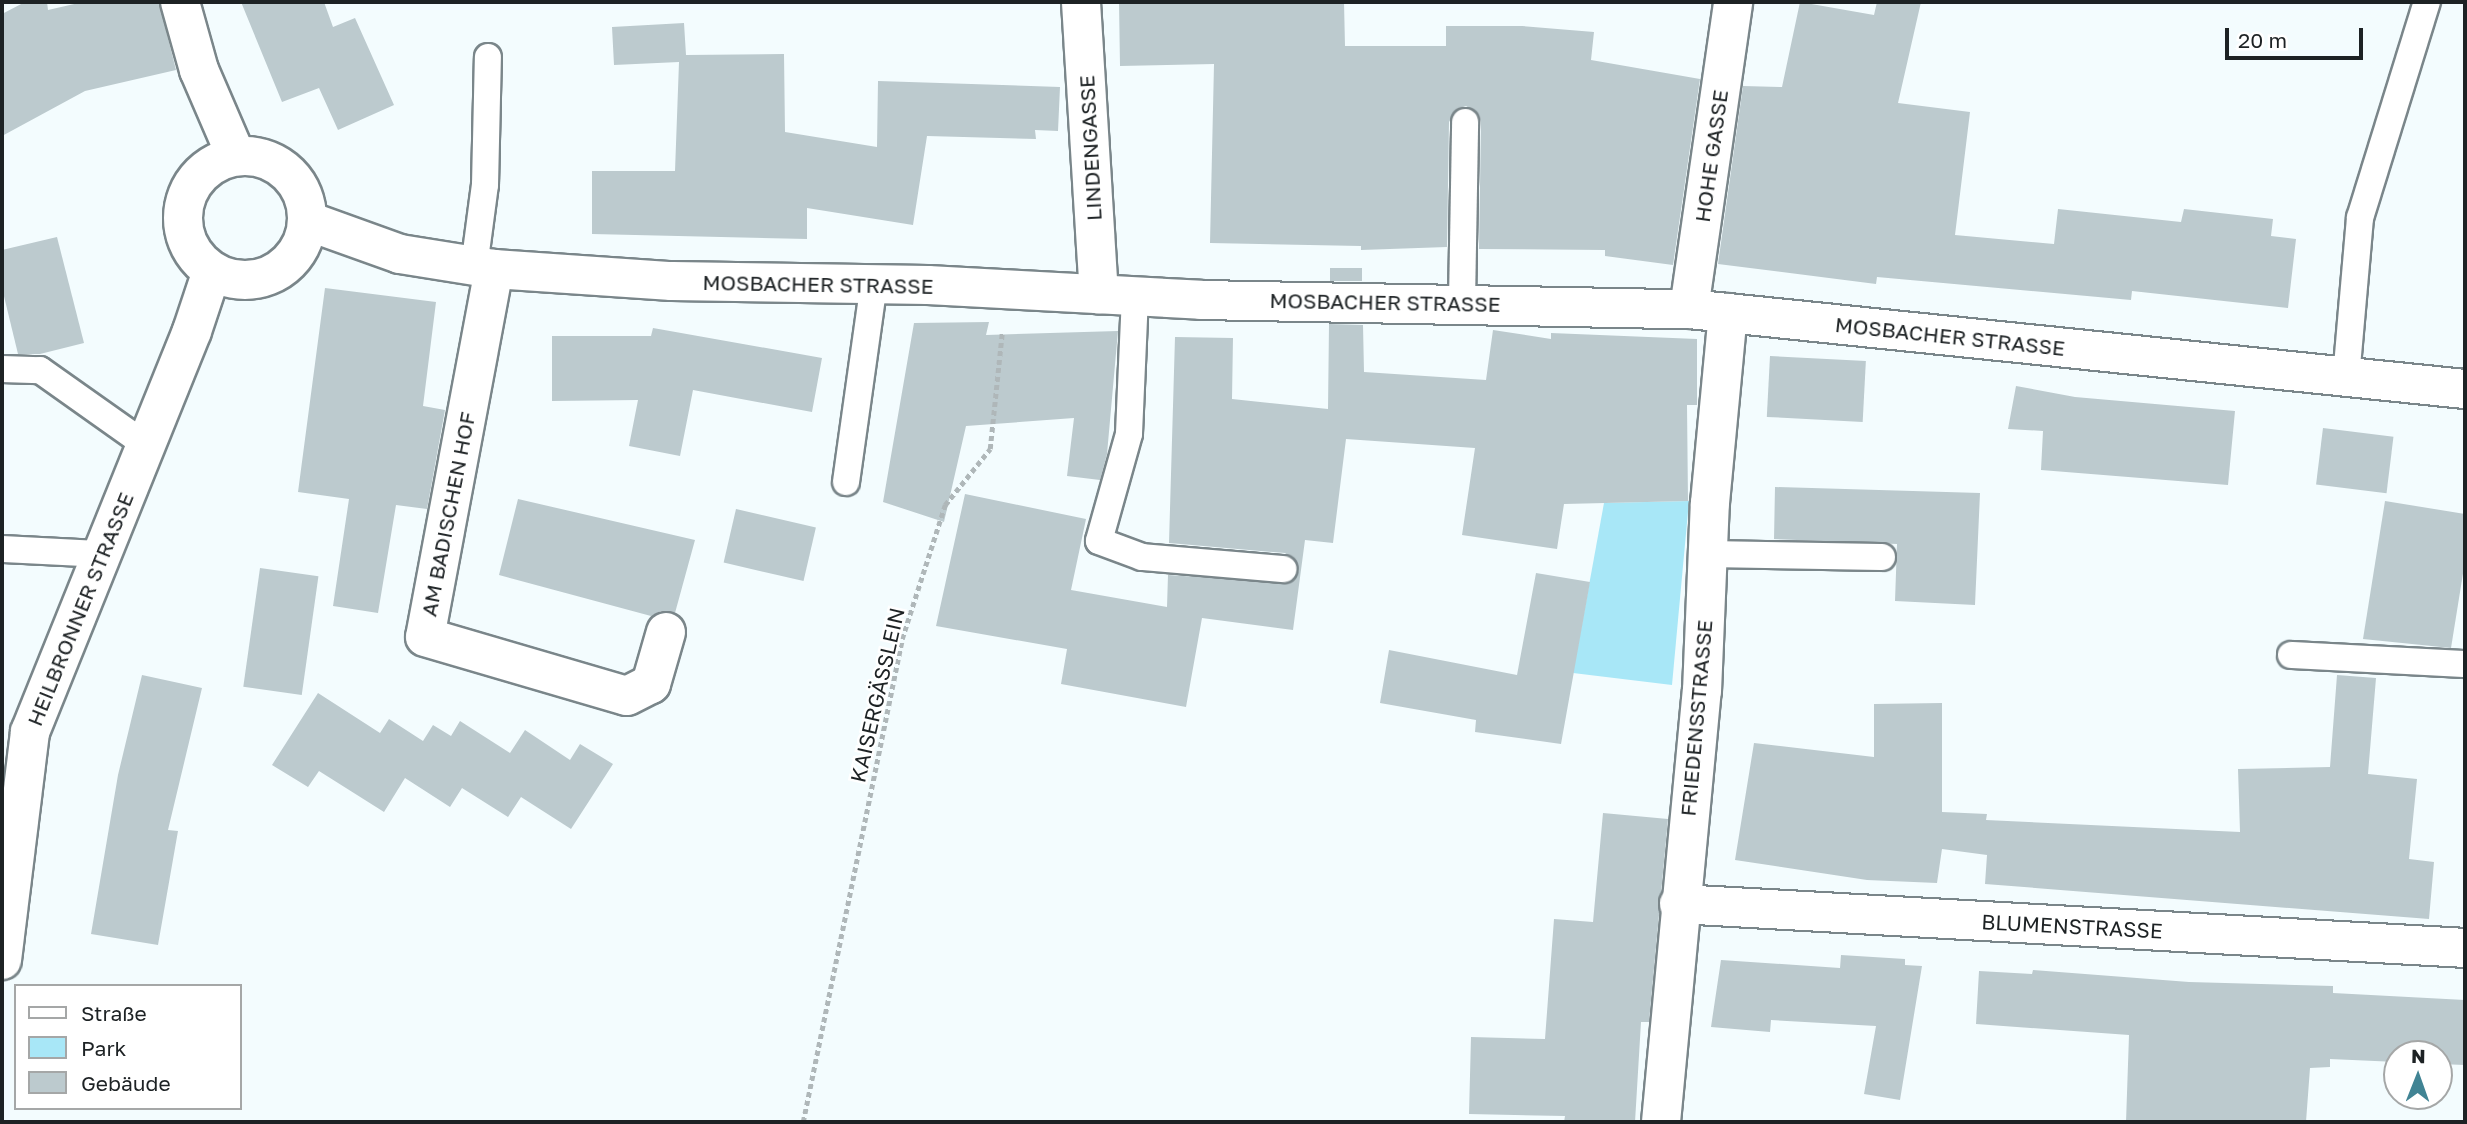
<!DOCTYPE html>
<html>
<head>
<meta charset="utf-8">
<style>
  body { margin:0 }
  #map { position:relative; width:2467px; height:1124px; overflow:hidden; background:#f3fcfe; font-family:"Golos Text",sans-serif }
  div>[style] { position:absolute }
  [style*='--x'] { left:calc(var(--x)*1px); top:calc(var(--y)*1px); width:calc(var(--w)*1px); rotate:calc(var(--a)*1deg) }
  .green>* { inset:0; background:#a8e7f7 }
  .building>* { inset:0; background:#bccace; transform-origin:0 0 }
  .path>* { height:4.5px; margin-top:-2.25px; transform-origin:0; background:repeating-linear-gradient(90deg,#afb7b9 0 5px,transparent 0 8.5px) }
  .roads { filter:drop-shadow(2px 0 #7a868a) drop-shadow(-2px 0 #7a868a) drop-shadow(0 2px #7a868a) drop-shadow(0 -2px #7a868a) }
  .service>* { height:26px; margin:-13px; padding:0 13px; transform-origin:13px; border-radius:13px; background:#fff }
  .minor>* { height:38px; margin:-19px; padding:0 19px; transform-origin:19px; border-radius:19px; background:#fff }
  .tertiary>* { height:38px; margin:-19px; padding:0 19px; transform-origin:19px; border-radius:19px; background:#fff }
  .tertiary>.ring { margin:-19px; padding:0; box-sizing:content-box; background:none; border:38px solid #fff; border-radius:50% }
  span { translate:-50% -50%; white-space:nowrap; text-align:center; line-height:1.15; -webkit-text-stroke:5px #fff; paint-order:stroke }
  .street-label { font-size:21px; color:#1d2224 }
  .frame { position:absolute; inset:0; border:4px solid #1d2224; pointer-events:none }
  .legend { position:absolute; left:14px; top:984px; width:228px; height:126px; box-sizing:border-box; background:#fff; border:2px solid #a5a7a7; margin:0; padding:9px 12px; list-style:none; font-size:21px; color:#1d2224 }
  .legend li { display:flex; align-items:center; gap:14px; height:35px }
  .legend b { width:35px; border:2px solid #a5a7a7 }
  .north { position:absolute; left:2383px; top:1040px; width:70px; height:70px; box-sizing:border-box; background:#fff; border:2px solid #a5a7a7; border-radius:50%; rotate:1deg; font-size:19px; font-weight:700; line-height:28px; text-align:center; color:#1d2224 }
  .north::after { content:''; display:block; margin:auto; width:24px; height:32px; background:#418494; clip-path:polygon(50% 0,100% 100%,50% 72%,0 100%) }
  .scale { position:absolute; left:2225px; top:28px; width:138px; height:32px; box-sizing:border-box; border:4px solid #1d2224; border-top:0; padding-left:9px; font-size:21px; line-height:24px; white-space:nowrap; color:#1d2224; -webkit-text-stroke:5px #fff; paint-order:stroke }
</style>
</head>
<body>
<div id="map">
  <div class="green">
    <div style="clip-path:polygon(1689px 501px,1672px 685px,1573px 673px,1604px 503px)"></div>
  </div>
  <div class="building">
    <div style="clip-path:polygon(25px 2px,47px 2px,48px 10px,83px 2px,159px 2px,176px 70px,85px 91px,2px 136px,2px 14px)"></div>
    <div style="clip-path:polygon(241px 2px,324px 2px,333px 27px,355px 18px,394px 105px,338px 130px,319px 88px,282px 102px)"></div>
    <div style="clip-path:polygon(1119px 2px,1344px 2px,1345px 46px,1446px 46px,1446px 26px,1522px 26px,1594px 32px,1591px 60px,1700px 79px,1673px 265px,1605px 256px,1605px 250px,1479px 249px,1481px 122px,1478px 114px,1466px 106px,1457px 109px,1449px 122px,1447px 247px,1361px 250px,1361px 246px,1210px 243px,1214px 64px,1120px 66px)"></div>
    <div style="clip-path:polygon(1800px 2px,1874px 15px,1877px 2px,1921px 2px,1898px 103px,1970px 112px,1955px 235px,2054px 244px,2058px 209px,2181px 222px,2184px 209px,2273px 219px,2271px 236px,2296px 239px,2288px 308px,2132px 291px,2131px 300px,1877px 277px,1876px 284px,1718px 264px,1743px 86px,1782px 87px)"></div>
    <div style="clip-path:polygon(684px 23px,686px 55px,784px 54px,785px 132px,877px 147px,878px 81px,1060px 87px,1058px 131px,1035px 130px,1036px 139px,927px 136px,913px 225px,807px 208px,807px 239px,592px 234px,592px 171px,675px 171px,679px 62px,614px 65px,612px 27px)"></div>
    <div style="clip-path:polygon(57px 237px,84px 343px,40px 354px,18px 354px,2px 288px,2px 250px)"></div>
    <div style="left:1330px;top:268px;width:32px;height:13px"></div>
    <div style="clip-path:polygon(325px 288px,436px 302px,423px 406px,445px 410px,427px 509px,396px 505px,378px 613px,333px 606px,349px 499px,298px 492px)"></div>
    <div style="clip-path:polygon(989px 322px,986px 335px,1118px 331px,1107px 454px,1100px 480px,1067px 476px,1074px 418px,966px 426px,944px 522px,883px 502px,914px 323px)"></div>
    <div style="clip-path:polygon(1329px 324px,1363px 325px,1364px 372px,1486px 380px,1493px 330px,1551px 339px,1551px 333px,1697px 339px,1697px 405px,1687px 405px,1688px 501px,1564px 504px,1557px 549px,1462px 535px,1475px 448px,1346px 439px,1333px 543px,1305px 540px,1293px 630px,1202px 618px,1186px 707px,1061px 684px,1067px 649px,936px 626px,965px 494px,1086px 519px,1071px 590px,1167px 607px,1168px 575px,1290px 583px,1299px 571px,1297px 563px,1285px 553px,1169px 543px,1175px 337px,1233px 338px,1232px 399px,1328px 409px)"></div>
    <div style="clip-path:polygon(653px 328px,822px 358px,812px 412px,693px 390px,680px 456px,629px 446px,638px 400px,552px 401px,552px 336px,651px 336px)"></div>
    <div style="left:1770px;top:356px;width:96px;height:61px;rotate:3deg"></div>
    <div style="clip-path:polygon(2016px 386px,2075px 397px,2235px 411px,2228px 485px,2041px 470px,2043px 431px,2008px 429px)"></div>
    <div style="left:2323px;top:428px;width:71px;height:57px;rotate:7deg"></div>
    <div style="clip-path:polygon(1775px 487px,1980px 493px,1975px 605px,1895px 601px,1897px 544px,1774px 539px)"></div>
    <div style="clip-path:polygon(518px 499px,695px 540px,675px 613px,661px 611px,651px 616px,499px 575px)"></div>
    <div style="clip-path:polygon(2385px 501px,2465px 514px,2465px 561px,2451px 648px,2363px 639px)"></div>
    <div style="left:736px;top:509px;width:82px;height:55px;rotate:13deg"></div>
    <div style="left:260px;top:568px;width:59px;height:120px;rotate:8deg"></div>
    <div style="clip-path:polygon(1536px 573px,1590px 582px,1561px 744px,1475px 732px,1476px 720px,1380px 703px,1389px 650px,1517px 675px)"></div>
    <div style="clip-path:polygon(142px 675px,202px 688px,168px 830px,178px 831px,158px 945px,91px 934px,118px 775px)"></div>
    <div style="clip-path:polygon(2337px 675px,2376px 678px,2368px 774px,2417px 779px,2409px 859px,2434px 862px,2429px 919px,1985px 884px,1987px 855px,1942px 849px,1937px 883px,1867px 880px,1735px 860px,1754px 743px,1874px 757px,1874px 704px,1942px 703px,1942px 812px,1987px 814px,1986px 820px,2240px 832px,2238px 769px,2330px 767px)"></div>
    <div style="clip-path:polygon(318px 693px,380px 733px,389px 719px,423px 741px,433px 725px,451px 736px,460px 721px,510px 753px,525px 730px,570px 760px,580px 744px,613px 764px,571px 829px,521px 797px,508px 817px,462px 788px,450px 807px,405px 778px,384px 812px,319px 771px,308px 787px,272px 765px)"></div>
    <div style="clip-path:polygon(1603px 813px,1668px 819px,1649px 1022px,1641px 1022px,1635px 1122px,1564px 1122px,1565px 1116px,1469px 1114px,1471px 1037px,1545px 1039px,1554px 919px,1593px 922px)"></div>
    <div style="clip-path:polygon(1841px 955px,1905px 959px,1905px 965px,1922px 966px,1900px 1100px,1864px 1094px,1876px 1026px,1771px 1020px,1770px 1032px,1711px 1027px,1721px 960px,1840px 968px)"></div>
    <div style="clip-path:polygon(2033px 970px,2189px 982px,2333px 986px,2333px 993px,2465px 1000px,2465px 1065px,2439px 1064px,2439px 1054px,2397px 1054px,2397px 1062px,2330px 1059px,2330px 1067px,2310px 1068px,2306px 1122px,2126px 1122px,2129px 1035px,1976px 1024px,1979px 971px,2032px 974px)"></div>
  </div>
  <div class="path">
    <div style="--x:803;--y:1122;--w:493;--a:-78.4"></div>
    <div style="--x:902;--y:639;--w:141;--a:-72.2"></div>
    <div style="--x:945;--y:505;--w:72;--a:-51.2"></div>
    <div style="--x:990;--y:449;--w:118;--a:-84.1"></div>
  </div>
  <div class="roads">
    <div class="service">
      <div style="--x:474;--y:267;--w:83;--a:-82.4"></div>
      <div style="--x:485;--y:185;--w:128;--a:-88.7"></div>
      <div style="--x:1135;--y:296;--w:138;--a:92.5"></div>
      <div style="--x:1129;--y:434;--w:111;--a:105.7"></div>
      <div style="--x:1099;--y:541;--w:46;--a:20.4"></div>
      <div style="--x:1142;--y:557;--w:142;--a:4.9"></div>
      <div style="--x:1462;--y:302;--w:180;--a:-89"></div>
      <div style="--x:2;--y:369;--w:38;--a:2"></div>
      <div style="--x:40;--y:370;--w:130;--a:35.3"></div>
      <div style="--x:2346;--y:378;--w:161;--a:-85"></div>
      <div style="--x:2360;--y:218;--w:226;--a:-72.8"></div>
      <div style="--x:846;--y:482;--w:201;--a:-82"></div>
      <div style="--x:2;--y:549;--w:98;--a:2.9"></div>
      <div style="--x:1707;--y:554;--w:175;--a:1"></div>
      <div style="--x:2291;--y:655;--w:174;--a:3"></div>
    </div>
    <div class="minor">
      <div style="--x:1081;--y:2;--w:293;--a:86.5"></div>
      <div style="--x:494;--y:269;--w:374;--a:100.6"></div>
      <div style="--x:425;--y:637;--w:210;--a:16.3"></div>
      <div style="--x:627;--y:696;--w:27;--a:-27"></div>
      <div style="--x:651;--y:684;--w:54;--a:-73.9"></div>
      <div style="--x:1689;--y:309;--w:310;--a:-81.8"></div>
      <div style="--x:1679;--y:904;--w:787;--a:3.2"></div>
      <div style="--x:1661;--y:1122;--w:433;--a:-84.6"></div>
      <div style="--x:1702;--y:691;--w:188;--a:-87.6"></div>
      <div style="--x:1710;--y:503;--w:191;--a:-84.6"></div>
    </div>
    <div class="tertiary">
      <div style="--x:180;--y:2;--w:71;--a:74.4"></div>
      <div style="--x:199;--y:70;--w:94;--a:66.7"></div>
      <div class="ring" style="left:183px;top:156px;width:86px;height:86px"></div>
      <div style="--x:308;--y:221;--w:98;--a:19.7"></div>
      <div style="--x:400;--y:254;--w:95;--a:9.1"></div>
      <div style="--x:494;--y:269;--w:178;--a:3.9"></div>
      <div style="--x:672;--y:281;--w:256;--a:0.9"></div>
      <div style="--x:928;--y:285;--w:273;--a:3.1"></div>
      <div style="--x:1201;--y:300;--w:488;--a:1.1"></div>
      <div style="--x:1689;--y:309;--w:780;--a:5.89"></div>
      <div style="--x:2;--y:960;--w:230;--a:-83"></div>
      <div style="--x:30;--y:732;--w:432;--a:-68"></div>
      <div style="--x:192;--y:331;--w:63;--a:-71.6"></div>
    </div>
  </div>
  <div class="street-label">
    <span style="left:1090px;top:148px;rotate:-93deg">LINDENGASSE</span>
    <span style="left:1711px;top:156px;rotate:-82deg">HOHE GASSE</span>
    <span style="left:818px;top:284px;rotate:1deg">MOSBACHER STRASSE</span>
    <span style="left:1385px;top:302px;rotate:1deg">MOSBACHER STRASSE</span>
    <span style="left:1950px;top:336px;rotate:6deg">MOSBACHER STRASSE</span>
    <span style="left:448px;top:514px;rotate:-79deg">AM BADISCHEN HOF</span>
    <span style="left:80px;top:609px;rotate:-68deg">HEILBRONNER STRASSE</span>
    <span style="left:877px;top:695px;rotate:-77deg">KAISERGÄSSLEIN</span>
    <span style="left:1696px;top:718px;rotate:-85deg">FRIEDENSSTRASSE</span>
    <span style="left:2072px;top:926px;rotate:3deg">BLUMENSTRASSE</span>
  </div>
  <div class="frame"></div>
  <ul class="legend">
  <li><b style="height:9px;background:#fff"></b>Straße</li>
  <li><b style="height:19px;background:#a8e7f7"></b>Park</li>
  <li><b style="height:19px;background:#bccace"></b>Gebäude</li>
  </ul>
  <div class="north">N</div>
  <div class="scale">20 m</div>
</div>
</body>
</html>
